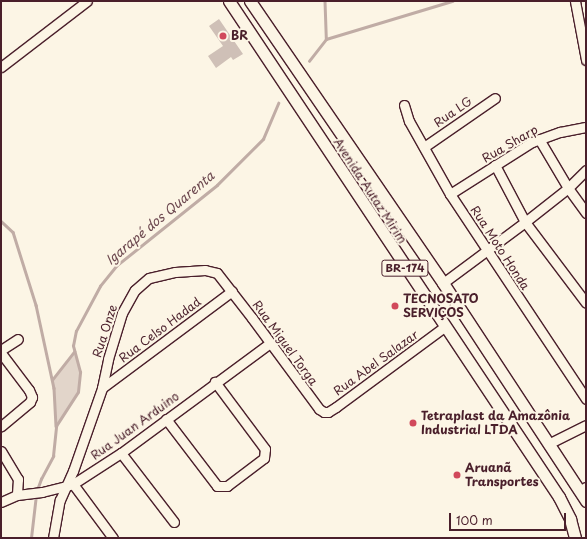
<!DOCTYPE html>
<html>
<head>
<meta charset="utf-8">
<style>
  body { margin:0 }
  #map { position:relative; width:587px; height:539px; overflow:hidden; background:#fcf5e5; font-family:"Playpen Sans",sans-serif }
  div>[style] { position:absolute }
  [style*='--x'] { left:calc(var(--x)*1px); top:calc(var(--y)*1px); width:calc(var(--w)*1px); rotate:calc(var(--a)*1deg) }
  .green>* { inset:0; background:#e2d5ca }
  .stream>* { height:2.5px; margin:-1.25px; padding:0 1.25px; transform-origin:1.25px; border-radius:1.25px; background:#c0aca5 }
  .building>* { inset:0; background:#cfc0b7 }
  .roads { filter:drop-shadow(1px 0 #4a1f2b) drop-shadow(-1px 0 #4a1f2b) drop-shadow(0 1px #4a1f2b) drop-shadow(0 -1px #4a1f2b) }
  .minor>* { height:9px; margin:-4.5px; padding:0 4.5px; transform-origin:4.5px; border-radius:4.5px; background:#fcf5e5 }
  .major>* { height:11px; margin:-5.5px; padding:0 5.5px; transform-origin:5.5px; border-radius:5.5px; background:#fcf5e5 }
  .dots>* { width:11px; height:11px; translate:-50% -50%; box-sizing:border-box; border:2px solid #fcf5e5; border-radius:50% }
  span { translate:-50% -50%; white-space:nowrap; text-align:center; line-height:1.15; -webkit-text-stroke:4px #fcf5e5; paint-order:stroke }
  .shield-label span { padding:1px 3px; background:#fcf5e5; border:1px solid; border-radius:3px; -webkit-text-stroke-width:0 }
  .shield-label { font-size:11px; color:#4a1f2b; font-weight:700 }
  .poi-label { font-size:12px; color:#4a1f2b; font-weight:700 }
  .left { translate:0 -50%; text-align:left }
  .street-label { font-size:12px; color:#4a1f2b }
  .water-label { font-size:13px; color:#6d4950; font-style:italic }
  .frame { position:absolute; inset:0; border:2px solid #4a1f2b; pointer-events:none }
  .scale { position:absolute; left:449px; top:513px; width:117px; height:18px; box-sizing:border-box; border:2px solid #4a1f2b; border-top:0; padding-left:5px; font-size:12px; line-height:14px; white-space:nowrap; color:#4a1f2b; -webkit-text-stroke:3px #fcf5e5; paint-order:stroke }
</style>
</head>
<body>
<div id="map">
  <div class="green">
    <div style="clip-path:polygon(75px 351px,80px 372px,78px 392px,56px 426px,52px 380px)"></div>
  </div>
  <div class="stream">
    <div style="--x:325;--y:1;--w:38;--a:88"></div>
    <div style="--x:309;--y:61;--w:28;--a:-52"></div>
    <div style="--x:326;--y:39;--w:132;--a:-16.8"></div>
    <div style="--x:1;--y:221;--w:16;--a:43"></div>
    <div style="--x:13;--y:232;--w:77;--a:72.5"></div>
    <div style="--x:36;--y:305;--w:85;--a:77.8"></div>
    <div style="--x:54;--y:388;--w:38;--a:87"></div>
    <div style="--x:52;--y:380;--w:36;--a:-52"></div>
    <div style="--x:37;--y:490;--w:12;--a:-70"></div>
    <div style="--x:41;--y:479;--w:26;--a:-62"></div>
    <div style="--x:53;--y:456;--w:30;--a:-84"></div>
    <div style="--x:56;--y:426;--w:40;--a:-57.1"></div>
    <div style="--x:78;--y:392;--w:20;--a:-84"></div>
    <div style="--x:80;--y:372;--w:27;--a:-105"></div>
    <div style="--x:73;--y:346;--w:15;--a:-79"></div>
    <div style="--x:76;--y:331;--w:51;--a:-61.9"></div>
    <div style="--x:100;--y:286;--w:26;--a:-51"></div>
    <div style="--x:116;--y:266;--w:129;--a:-38.7"></div>
    <div style="--x:217;--y:185;--w:65;--a:-45"></div>
    <div style="--x:263;--y:139;--w:39;--a:-67"></div>
    <div style="--x:31;--y:538;--w:43;--a:-83.4"></div>
  </div>
  <div class="building">
    <div style="clip-path:polygon(219px 19px,243px 54px,233px 60px,231px 57px,216px 68px,208px 56px,223px 46px,209px 26px)"></div>
  </div>
  <div class="roads">
    <div class="minor">
      <div style="--x:575;--y:1;--w:60;--a:79.4"></div>
      <div style="--x:1;--y:67;--w:108;--a:-37.5"></div>
      <div style="--x:404;--y:105;--w:17;--a:73"></div>
      <div style="--x:409;--y:121;--w:84;--a:60.7"></div>
      <div style="--x:450;--y:194;--w:246;--a:56.4"></div>
      <div style="--x:539;--y:139;--w:57;--a:59.4"></div>
      <div style="--x:568;--y:188;--w:31;--a:54"></div>
      <div style="--x:424;--y:147;--w:86;--a:-34.6"></div>
      <div style="--x:495;--y:165;--w:64;--a:62.2"></div>
      <div style="--x:525;--y:222;--w:101;--a:53"></div>
      <div style="--x:450;--y:194;--w:97;--a:-32.4"></div>
      <div style="--x:532;--y:142;--w:30;--a:-20"></div>
      <div style="--x:560;--y:132;--w:26;--a:-11"></div>
      <div style="--x:443;--y:283;--w:102;--a:-36.6"></div>
      <div style="--x:525;--y:222;--w:55;--a:-38.3"></div>
      <div style="--x:568;--y:188;--w:25;--a:-45"></div>
      <div style="--x:1;--y:350;--w:20;--a:-33"></div>
      <div style="--x:1;--y:353;--w:46;--a:52.9"></div>
      <div style="--x:29;--y:390;--w:8;--a:67"></div>
      <div style="--x:32;--y:397;--w:5;--a:112"></div>
      <div style="--x:30;--y:402;--w:38;--a:140"></div>
      <div style="--x:102;--y:388;--w:162;--a:-36.7"></div>
      <div style="--x:166;--y:419;--w:84;--a:52.7"></div>
      <div style="--x:217;--y:486;--w:10;--a:0"></div>
      <div style="--x:227;--y:486;--w:46;--a:-37.1"></div>
      <div style="--x:264;--y:458;--w:9;--a:-84"></div>
      <div style="--x:265;--y:449;--w:84;--a:-126.7"></div>
      <div style="--x:548;--y:444;--w:42;--a:-26.6"></div>
      <div style="--x:1;--y:451;--w:33;--a:59"></div>
      <div style="--x:18;--y:479;--w:16;--a:94"></div>
      <div style="--x:121;--y:453;--w:87;--a:52.5"></div>
      <div style="--x:73;--y:484;--w:67;--a:53.5"></div>
      <div style="--x:579;--y:491;--w:8;--a:-30"></div>
      <div style="--x:1;--y:502;--w:17;--a:-24"></div>
      <div style="--x:17;--y:495;--w:25;--a:-7"></div>
      <div style="--x:42;--y:492;--w:32;--a:-14"></div>
      <div style="--x:73;--y:484;--w:57;--a:-32.9"></div>
      <div style="--x:121;--y:453;--w:185;--a:-36.4"></div>
      <div style="--x:53;--y:538;--w:39;--a:-80"></div>
      <div style="--x:60;--y:500;--w:32;--a:-66"></div>
      <div style="--x:73;--y:471;--w:88;--a:-70.7"></div>
      <div style="--x:102;--y:388;--w:30;--a:-78"></div>
      <div style="--x:108;--y:359;--w:48;--a:-73.1"></div>
      <div style="--x:122;--y:313;--w:26;--a:-61"></div>
      <div style="--x:135;--y:290;--w:18;--a:-41"></div>
      <div style="--x:149;--y:278;--w:27;--a:-13"></div>
      <div style="--x:175;--y:272;--w:30;--a:-4"></div>
      <div style="--x:205;--y:270;--w:12;--a:14"></div>
      <div style="--x:217;--y:273;--w:57;--a:52.1"></div>
      <div style="--x:252;--y:318;--w:113;--a:53.6"></div>
      <div style="--x:319;--y:409;--w:6;--a:31"></div>
      <div style="--x:324;--y:412;--w:4;--a:0"></div>
      <div style="--x:328;--y:412;--w:9;--a:-32"></div>
      <div style="--x:336;--y:407;--w:134;--a:-36.5"></div>
    </div>
    <div class="major">
      <div style="--x:229;--y:1;--w:596;--a:56.36"></div>
      <div style="--x:559;--y:497;--w:25;--a:63"></div>
      <div style="--x:570;--y:519;--w:20;--a:75"></div>
      <div style="--x:250;--y:1;--w:342;--a:55.6"></div>
      <div style="--x:443;--y:283;--w:261;--a:56.7"></div>
    </div>
  </div>
  <div class="dots">
    <div style="left:223px;top:36px;background:#d1495b"></div>
    <div style="left:395px;top:306px;background:#d1495b"></div>
    <div style="left:413px;top:423px;background:#d1495b"></div>
    <div style="left:457px;top:475px;background:#d1495b"></div>
  </div>
  <div class="shield-label">
    <span style="left:405px;top:268px">BR-174</span>
  </div>
  <div class="poi-label">
    <span class="left" style="left:231px;top:36px">BR</span>
    <span class="left" style="left:403px;top:306px">TECNOSATO<br>SERVIÇOS</span>
    <span class="left" style="left:421px;top:423px">Tetraplast da Amazônia<br>Industrial LTDA</span>
    <span class="left" style="left:465px;top:475px">Aruanã<br>Transportes</span>
  </div>
  <div class="street-label">
    <span style="left:453px;top:112px;rotate:-35deg">Rua LG</span>
    <span style="left:510px;top:144px;rotate:-30deg">Rua Sharp</span>
    <span style="left:370px;top:191px;rotate:57deg">Avenida Autaz Mirim</span>
    <span style="left:500px;top:248px;rotate:57deg">Rua Moto Honda</span>
    <span style="left:160px;top:330px;rotate:-37deg">Rua Celso Hadad</span>
    <span style="left:105px;top:331px;rotate:-72deg">Rua Onze</span>
    <span style="left:285px;top:343px;rotate:54deg">Rua Miguel Torga</span>
    <span style="left:376px;top:363px;rotate:-36deg">Rua Abel Salazar</span>
    <span style="left:135px;top:426px;rotate:-36deg">Rua Juan Arduino</span>
  </div>
  <div class="water-label">
    <span style="left:160px;top:218px;rotate:-40deg">Igarapé dos Quarenta</span>
  </div>
  <div class="frame"></div>
  <div class="scale">100 m</div>
</div>
</body>
</html>
